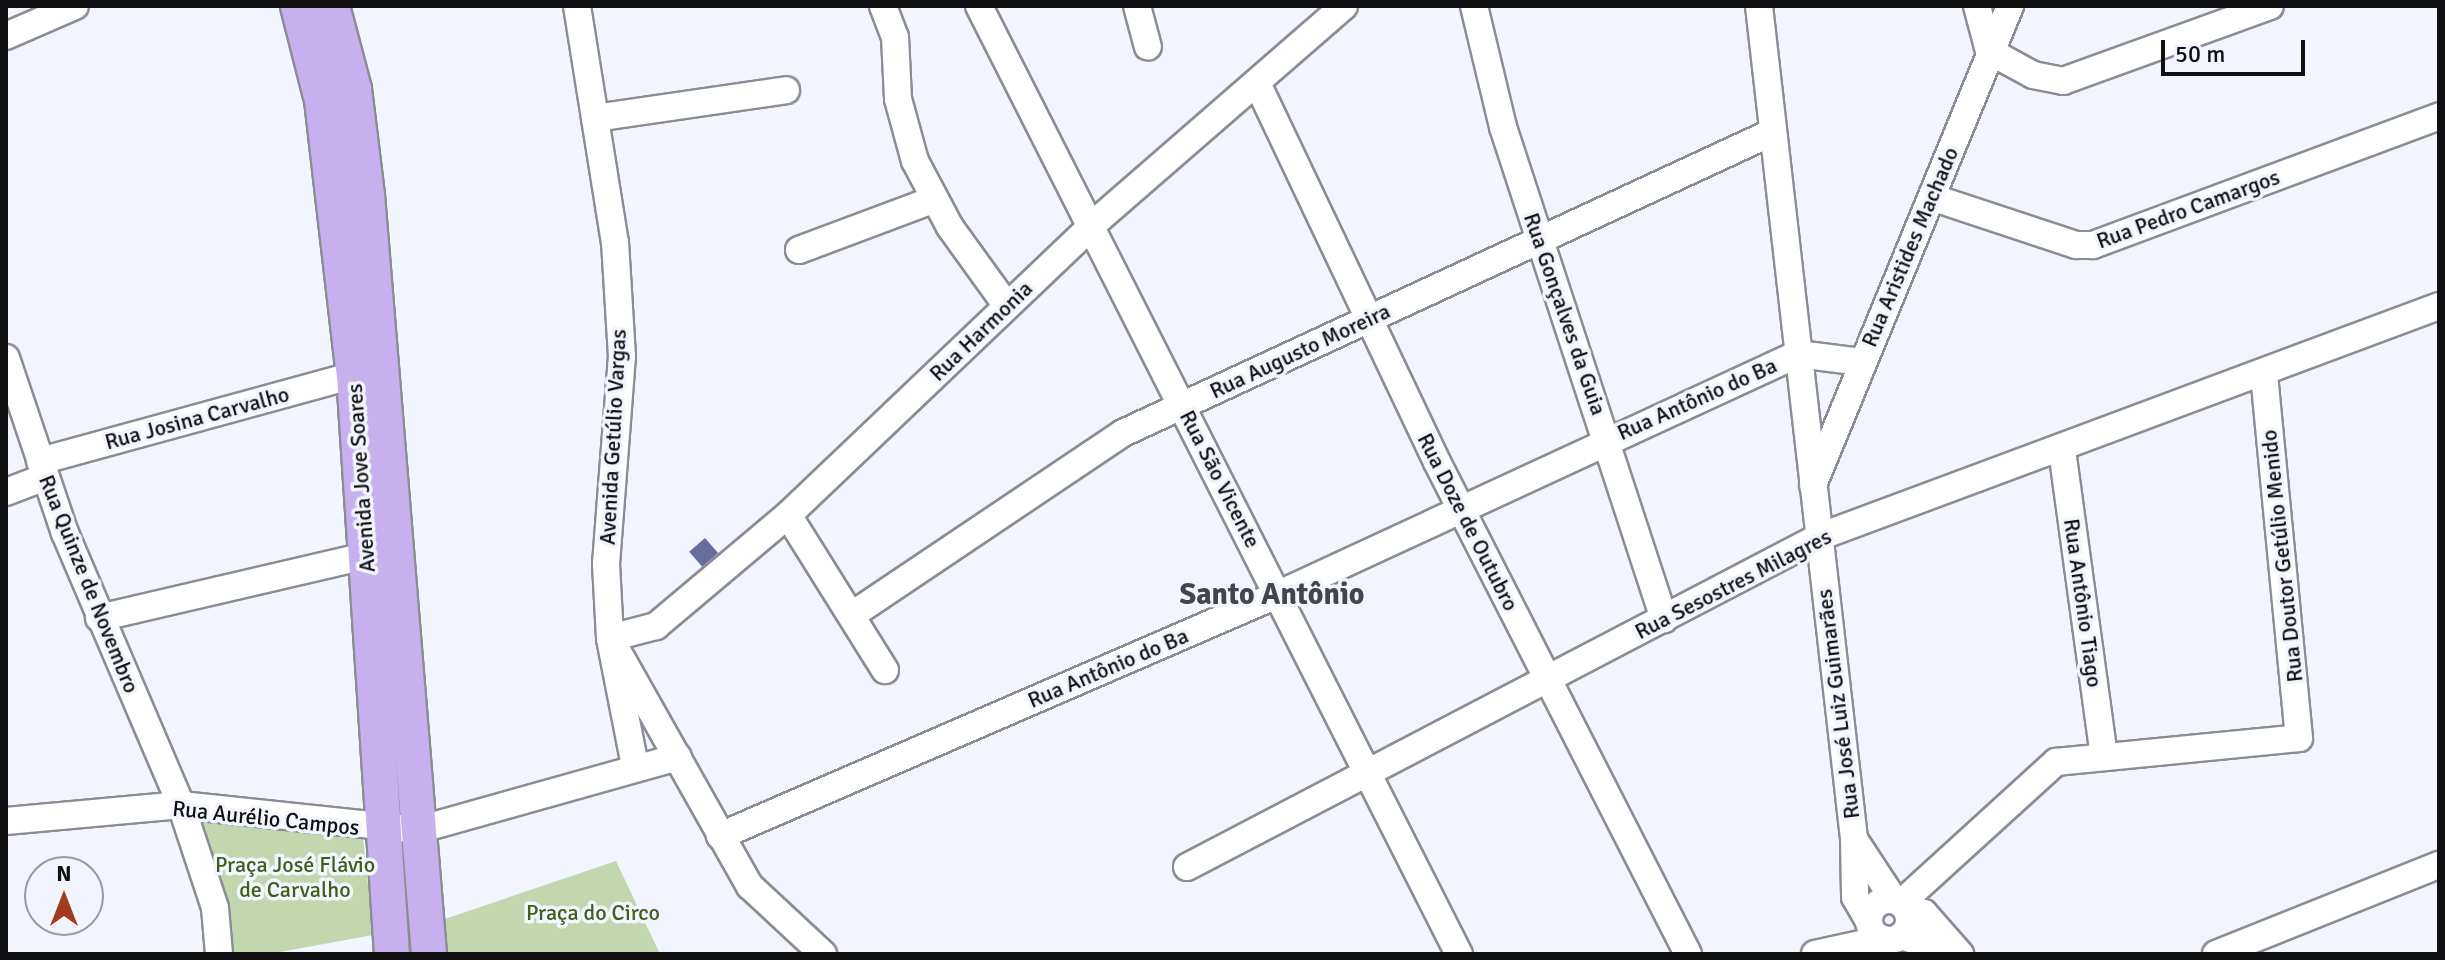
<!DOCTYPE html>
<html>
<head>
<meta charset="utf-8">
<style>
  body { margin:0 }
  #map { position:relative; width:2445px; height:960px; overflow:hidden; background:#f2f5fd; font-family:Signika,sans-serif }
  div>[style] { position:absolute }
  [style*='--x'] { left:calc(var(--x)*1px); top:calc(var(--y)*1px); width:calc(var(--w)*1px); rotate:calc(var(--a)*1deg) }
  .green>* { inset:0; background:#c2d7ae }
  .building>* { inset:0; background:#656e9c; transform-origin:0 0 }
  .roads { filter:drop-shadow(2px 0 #8b8d95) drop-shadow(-2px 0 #8b8d95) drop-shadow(0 2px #8b8d95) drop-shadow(0 -2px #8b8d95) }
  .minor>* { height:26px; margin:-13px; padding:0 13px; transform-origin:13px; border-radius:13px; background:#fff }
  .minor>.ring { margin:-13px; padding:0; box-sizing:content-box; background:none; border:26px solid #fff; border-radius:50% }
  .major>* { height:34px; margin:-17px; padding:0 17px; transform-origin:17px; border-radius:17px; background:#c7b0ee }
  span { translate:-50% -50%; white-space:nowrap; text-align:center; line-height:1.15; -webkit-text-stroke:7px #f2f5fd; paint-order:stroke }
  .street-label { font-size:22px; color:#101013 }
  .park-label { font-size:22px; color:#405e19 }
  .district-label { font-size:30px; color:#43454c; font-weight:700 }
  .frame { position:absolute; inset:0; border:8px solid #101013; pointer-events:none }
  .north { position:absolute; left:24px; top:856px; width:80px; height:80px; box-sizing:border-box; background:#f2f5fd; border:2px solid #98999f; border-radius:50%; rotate:0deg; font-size:22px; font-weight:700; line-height:32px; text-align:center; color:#101013 }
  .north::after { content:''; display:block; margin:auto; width:28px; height:36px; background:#a33b1d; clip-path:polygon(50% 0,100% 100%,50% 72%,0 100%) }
  .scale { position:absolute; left:2161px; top:40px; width:144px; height:36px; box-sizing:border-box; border:4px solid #101013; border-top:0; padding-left:10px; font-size:24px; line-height:28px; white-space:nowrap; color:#101013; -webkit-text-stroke:6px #f2f5fd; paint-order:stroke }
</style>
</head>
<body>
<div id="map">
  <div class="green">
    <div style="clip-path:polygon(186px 797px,362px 828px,373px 935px,269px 954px,215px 954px,226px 910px,223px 886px)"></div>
    <div style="clip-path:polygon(616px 861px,660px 954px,448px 954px,442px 920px)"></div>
  </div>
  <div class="building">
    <div style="left:705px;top:538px;width:20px;height:21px;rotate:49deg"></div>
  </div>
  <div class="roads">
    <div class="minor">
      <div style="--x:577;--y:6;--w:239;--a:80.9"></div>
      <div style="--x:615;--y:242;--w:114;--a:86.5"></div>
      <div style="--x:622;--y:356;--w:209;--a:94.4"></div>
      <div style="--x:606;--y:564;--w:74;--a:86.9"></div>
      <div style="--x:610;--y:638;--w:285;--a:60.6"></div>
      <div style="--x:750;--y:886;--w:100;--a:43"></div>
      <div style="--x:883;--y:6;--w:33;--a:69"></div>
      <div style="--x:895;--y:37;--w:62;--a:87.2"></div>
      <div style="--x:898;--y:99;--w:64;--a:74.7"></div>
      <div style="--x:915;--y:161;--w:75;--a:62.1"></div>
      <div style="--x:950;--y:227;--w:97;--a:54.2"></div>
      <div style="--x:979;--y:6;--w:1063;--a:63.15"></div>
      <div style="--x:1137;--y:6;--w:42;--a:75"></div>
      <div style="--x:1474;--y:6;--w:124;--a:76.5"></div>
      <div style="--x:1503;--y:127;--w:518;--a:71.88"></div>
      <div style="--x:1759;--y:6;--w:837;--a:83.49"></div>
      <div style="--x:1854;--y:838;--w:59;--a:89"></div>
      <div style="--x:1855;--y:897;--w:28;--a:60"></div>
      <div style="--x:1977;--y:6;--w:47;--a:75.1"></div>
      <div style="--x:6;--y:36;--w:75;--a:-23.5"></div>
      <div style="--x:1989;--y:51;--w:50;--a:28.6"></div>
      <div style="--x:2033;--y:75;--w:31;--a:11"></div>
      <div style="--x:2063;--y:81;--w:220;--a:-19.9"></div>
      <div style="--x:1258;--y:85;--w:417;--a:64.6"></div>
      <div style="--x:1437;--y:462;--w:552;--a:62.97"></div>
      <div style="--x:595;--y:118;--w:193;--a:-8.3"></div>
      <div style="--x:1934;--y:198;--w:150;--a:18.3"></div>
      <div style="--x:2076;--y:245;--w:17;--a:0"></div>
      <div style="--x:2093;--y:245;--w:369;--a:-20.4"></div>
      <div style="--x:799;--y:250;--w:143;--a:-20.5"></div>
      <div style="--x:6;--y:358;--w:185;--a:71.4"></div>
      <div style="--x:65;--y:533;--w:296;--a:66.9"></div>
      <div style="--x:181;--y:805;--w:108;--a:71.7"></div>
      <div style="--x:215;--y:908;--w:46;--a:85"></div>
      <div style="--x:2062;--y:450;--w:309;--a:82.2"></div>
      <div style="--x:40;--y:461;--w:326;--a:-15.3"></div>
      <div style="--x:1813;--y:485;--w:518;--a:-67.64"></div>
      <div style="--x:6;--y:492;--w:42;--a:-21"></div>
      <div style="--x:788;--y:515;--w:183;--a:58"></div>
      <div style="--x:852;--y:615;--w:326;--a:-33.9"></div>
      <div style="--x:1123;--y:433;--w:716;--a:-24.85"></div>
      <div style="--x:99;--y:618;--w:274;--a:-13.1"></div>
      <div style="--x:635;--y:766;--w:130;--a:-101.1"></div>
      <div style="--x:610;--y:638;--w:48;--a:-14.6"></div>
      <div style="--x:656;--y:626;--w:172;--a:-40.1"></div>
      <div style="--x:788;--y:515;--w:419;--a:-43.6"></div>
      <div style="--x:1091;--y:226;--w:335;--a:-41"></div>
      <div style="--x:6;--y:821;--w:176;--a:-5.2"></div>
      <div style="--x:181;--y:805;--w:238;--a:6"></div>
      <div style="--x:418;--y:830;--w:270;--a:-15.7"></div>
      <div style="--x:720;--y:836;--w:609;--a:-23.41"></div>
      <div style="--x:1279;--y:594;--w:572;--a:-24.82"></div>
      <div style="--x:1798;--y:354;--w:64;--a:7.2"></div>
      <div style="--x:1856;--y:842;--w:69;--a:56.8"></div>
      <div style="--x:1187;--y:867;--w:713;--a:-27.57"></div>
      <div style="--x:1819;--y:537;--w:662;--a:-20.43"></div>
      <div class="ring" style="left:1869px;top:900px;width:14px;height:14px"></div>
      <div style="--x:1901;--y:903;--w:210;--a:-42.3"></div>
      <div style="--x:2056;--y:762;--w:244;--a:-5.6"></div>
      <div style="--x:2299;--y:738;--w:365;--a:-95.5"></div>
      <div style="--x:1905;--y:907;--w:20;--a:18"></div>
      <div style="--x:1924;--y:913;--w:55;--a:48.7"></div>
      <div style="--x:1901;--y:936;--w:56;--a:18.8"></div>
      <div style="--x:1815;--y:954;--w:70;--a:-12.4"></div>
      <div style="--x:2216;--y:954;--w:240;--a:-21.8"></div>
    </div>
    <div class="major">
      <div style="--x:298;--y:6;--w:97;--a:75.7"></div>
      <div style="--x:322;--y:100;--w:277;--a:83.4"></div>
      <div style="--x:354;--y:375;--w:580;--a:86.25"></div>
      <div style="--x:332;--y:6;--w:86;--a:75.2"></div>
      <div style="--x:354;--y:89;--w:107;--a:83"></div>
      <div style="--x:367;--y:195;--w:762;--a:85.33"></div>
    </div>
  </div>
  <div class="street-label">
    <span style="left:2188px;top:209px;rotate:-20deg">Rua Pedro Camargos</span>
    <span style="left:1910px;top:247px;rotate:-67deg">Rua Aristides Machado</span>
    <span style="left:1565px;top:314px;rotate:71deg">Rua Gonçalves da Guia</span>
    <span style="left:981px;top:331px;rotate:-44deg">Rua Harmonia</span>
    <span style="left:1300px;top:351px;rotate:-25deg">Rua Augusto Moreira</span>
    <span style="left:1697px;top:399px;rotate:-24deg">Rua Antônio do Ba</span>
    <span style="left:197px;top:418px;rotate:-15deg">Rua Josina Carvalho</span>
    <span style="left:613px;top:437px;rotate:-87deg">Avenida Getúlio Vargas</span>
    <span style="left:361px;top:478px;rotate:-94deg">Avenida Jove Soares</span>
    <span style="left:1220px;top:479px;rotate:63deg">Rua São Vicente</span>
    <span style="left:1468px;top:522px;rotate:63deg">Rua Doze de Outubro</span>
    <span style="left:2282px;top:556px;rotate:-96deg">Rua Doutor Getúlio Menido</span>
    <span style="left:89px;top:584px;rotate:68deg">Rua Quinze de Novembro</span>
    <span style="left:1733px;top:584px;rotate:-27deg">Rua Sesostres Milagres</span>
    <span style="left:2083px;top:603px;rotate:82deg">Rua Antônio Tiago</span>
    <span style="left:1108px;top:668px;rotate:-23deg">Rua Antônio do Ba</span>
    <span style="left:1838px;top:704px;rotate:-97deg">Rua José Luiz Guimarães</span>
    <span style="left:266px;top:818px;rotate:6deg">Rua Aurélio Campos</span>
  </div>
  <div class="park-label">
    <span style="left:295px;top:877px">Praça José Flávio<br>de Carvalho</span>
    <span style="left:593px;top:913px">Praça do Circo</span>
  </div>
  <div class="district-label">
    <span style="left:1272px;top:595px">Santo Antônio</span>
  </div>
  <div class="frame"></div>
  <div class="north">N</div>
  <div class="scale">50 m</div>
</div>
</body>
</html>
